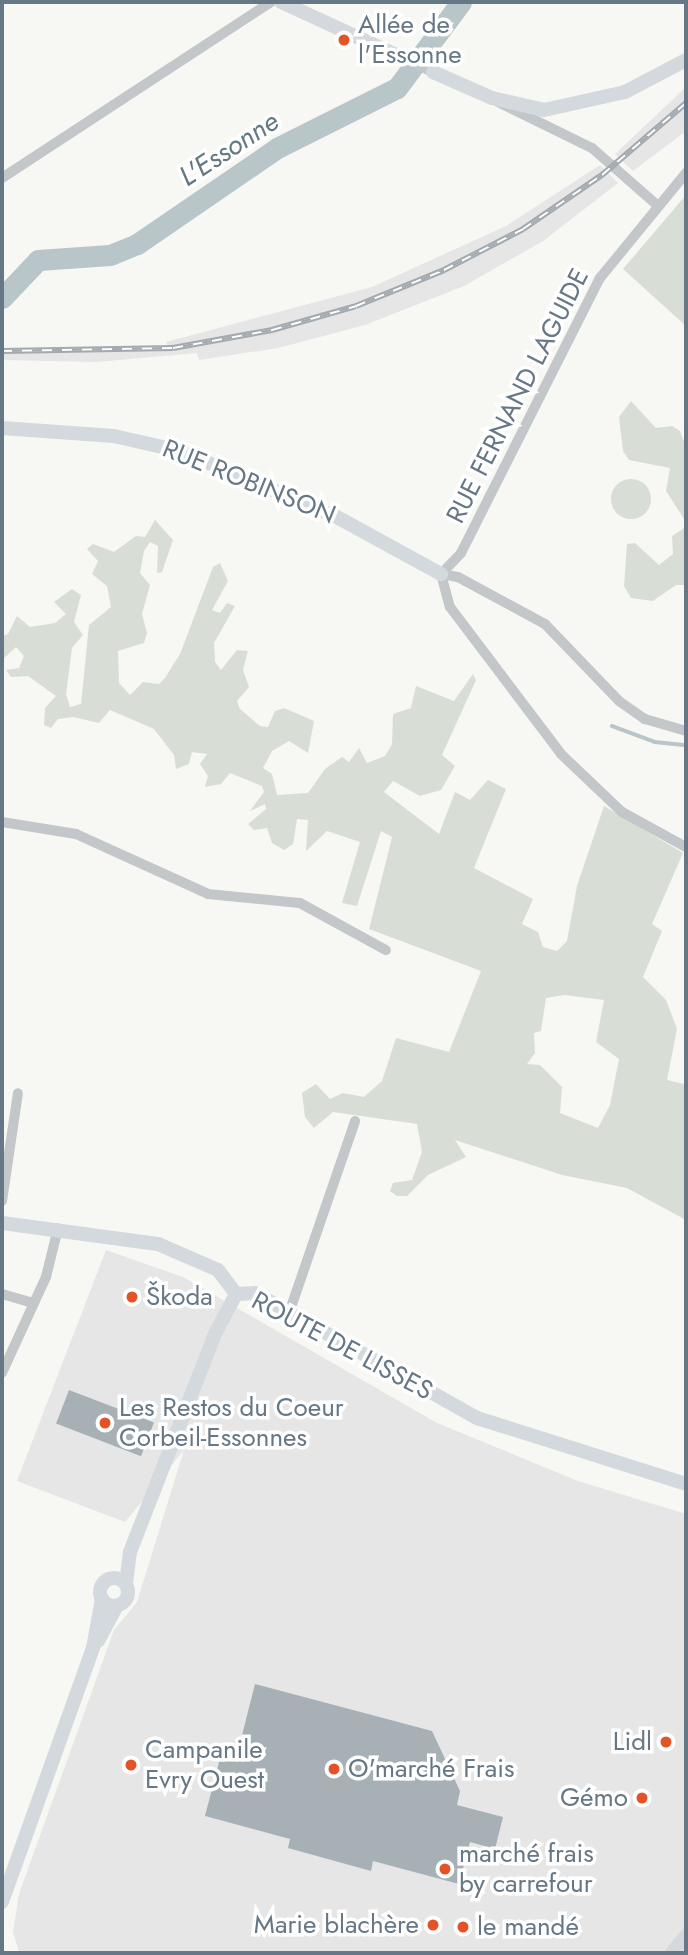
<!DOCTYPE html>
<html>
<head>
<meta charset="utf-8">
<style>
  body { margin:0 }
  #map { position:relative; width:688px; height:1955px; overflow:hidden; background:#f7f7f4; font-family:Jost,sans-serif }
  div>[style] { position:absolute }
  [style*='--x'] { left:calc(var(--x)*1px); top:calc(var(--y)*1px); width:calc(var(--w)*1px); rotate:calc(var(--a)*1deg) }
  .built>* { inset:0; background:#e5e6e5 }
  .green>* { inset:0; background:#d8ded5 }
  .round { border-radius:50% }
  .stream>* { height:3.5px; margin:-1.75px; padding:0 1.75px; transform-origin:1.75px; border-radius:1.75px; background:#b8c5c9 }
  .river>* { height:21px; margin:-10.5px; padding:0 10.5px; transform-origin:10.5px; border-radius:10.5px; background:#b8c5c9 }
  .building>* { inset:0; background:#a7b0b5; transform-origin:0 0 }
  .street>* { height:10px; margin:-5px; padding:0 5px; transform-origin:5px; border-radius:5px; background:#c3c7ca }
  .secondary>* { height:14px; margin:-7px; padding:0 7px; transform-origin:7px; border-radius:7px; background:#d4d9dd }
  .secondary>.ring { margin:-7px; padding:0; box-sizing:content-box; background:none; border:14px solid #d4d9dd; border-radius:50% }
  .rail>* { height:6px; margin-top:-3px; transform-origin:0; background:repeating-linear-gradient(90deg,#fff 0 10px,#a3aaaf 0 20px); box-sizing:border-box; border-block:2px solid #a3aaaf }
  .dots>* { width:19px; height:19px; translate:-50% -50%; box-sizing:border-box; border:4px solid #fff; border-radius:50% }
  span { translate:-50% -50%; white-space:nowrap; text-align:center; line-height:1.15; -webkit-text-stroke:7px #fff; paint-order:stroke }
  .poi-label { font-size:26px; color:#667785 }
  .left { translate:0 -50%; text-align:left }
  .right { translate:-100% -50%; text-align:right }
  .street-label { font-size:26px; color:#667785 }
  .water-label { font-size:28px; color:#627981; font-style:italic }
  .frame { position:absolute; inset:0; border:4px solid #667785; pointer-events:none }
</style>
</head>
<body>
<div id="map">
  <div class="built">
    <div style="clip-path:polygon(686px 87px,686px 131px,633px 171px,615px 154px)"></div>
    <div style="clip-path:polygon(600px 165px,618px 183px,543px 241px,464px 286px,365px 325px,278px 348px,199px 360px,197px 353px,96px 362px,2px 360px,2px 349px,167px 346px,166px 342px,372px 287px,506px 226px)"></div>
    <div style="clip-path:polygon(106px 1250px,183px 1277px,437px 1423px,578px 1481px,686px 1514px,686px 1953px,19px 1952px,13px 1932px,19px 1894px,114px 1630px,137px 1602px,184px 1450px,125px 1522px,17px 1481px)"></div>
  </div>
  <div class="green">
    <div style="clip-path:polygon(686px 195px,686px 326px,623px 269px)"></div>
    <div style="clip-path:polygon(631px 401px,656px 428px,672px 426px,680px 431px,686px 447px,686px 522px,666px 491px,670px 468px,629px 460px,623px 451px,619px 417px)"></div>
    <div class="round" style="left:611px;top:479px;width:40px;height:40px"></div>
    <div style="clip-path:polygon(evenodd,155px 520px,173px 540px,162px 572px,157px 573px,158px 546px,150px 542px,144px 551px,140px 573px,150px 585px,142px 614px,147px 633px,144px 643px,118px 651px,119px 683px,130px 695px,143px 682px,159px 684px,165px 678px,180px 654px,213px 567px,220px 563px,228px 581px,212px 610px,220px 613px,227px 603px,235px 606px,214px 643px,215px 662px,221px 670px,237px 650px,248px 651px,243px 670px,249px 687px,237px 701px,240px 709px,260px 726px,268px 727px,275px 711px,284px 708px,314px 721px,308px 753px,289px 741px,272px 751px,263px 768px,272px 774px,277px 795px,308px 793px,325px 769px,342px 757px,349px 762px,359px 748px,367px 763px,385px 756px,392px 744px,393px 714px,411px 708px,416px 686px,454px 701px,473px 674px,476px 680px,442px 755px,455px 766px,441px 790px,420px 796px,393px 781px,384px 792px,439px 834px,455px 792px,470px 800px,488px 780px,506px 789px,474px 868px,533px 899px,522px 924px,538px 932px,543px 947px,557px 951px,567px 941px,577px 886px,604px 806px,683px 853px,652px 924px,662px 931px,643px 977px,666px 1000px,677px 1029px,667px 1080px,684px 1084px,686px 1080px,686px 1220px,627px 1188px,562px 1175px,455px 1140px,466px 1157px,428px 1175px,407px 1196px,397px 1196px,390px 1191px,393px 1183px,412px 1180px,422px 1152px,417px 1124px,333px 1112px,314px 1128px,305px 1117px,302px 1093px,316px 1084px,330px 1099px,343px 1093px,364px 1097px,382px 1081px,396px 1038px,449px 1052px,481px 971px,369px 929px,392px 837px,381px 831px,357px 906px,342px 903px,360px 842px,327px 831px,306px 851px,308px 820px,297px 819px,293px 844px,284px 850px,272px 843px,267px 828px,254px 830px,248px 824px,266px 809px,265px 804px,250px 811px,264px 792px,262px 786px,230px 773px,221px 784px,205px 787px,208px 776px,200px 764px,207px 754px,192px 752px,189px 764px,176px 769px,174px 755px,154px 729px,110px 710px,99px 723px,73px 717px,58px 719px,51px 728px,44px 725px,45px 708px,56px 696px,28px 676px,11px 677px,6px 670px,19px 668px,24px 656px,16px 647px,2px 660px,2px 636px,8px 634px,17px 616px,30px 627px,55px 623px,66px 614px,54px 602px,72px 589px,81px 595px,74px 622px,83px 635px,72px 648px,66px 694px,70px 707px,81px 704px,89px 625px,111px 607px,107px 586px,92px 574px,98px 561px,87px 549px,93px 544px,114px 552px,136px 536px,145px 537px,155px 520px,565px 995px,604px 1000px,596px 1042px,619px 1059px,610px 1105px,598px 1128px,560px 1113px,562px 1087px,540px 1065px,527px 1064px,535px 1053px,534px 1033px,541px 1031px,546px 998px,565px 995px)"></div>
    <div style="clip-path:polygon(686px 527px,686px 585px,676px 585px,653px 601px,631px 598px,624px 586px,627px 544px,635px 543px,659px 565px,673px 554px,672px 536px)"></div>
  </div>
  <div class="stream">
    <div style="--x:612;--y:726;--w:46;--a:20.4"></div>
    <div style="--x:655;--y:742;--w:31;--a:6"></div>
  </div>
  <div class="river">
    <div style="--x:2;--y:298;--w:52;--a:-46.5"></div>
    <div style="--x:38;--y:260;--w:72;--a:-4"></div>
    <div style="--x:110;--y:255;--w:29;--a:-22"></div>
    <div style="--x:137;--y:244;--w:170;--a:-34.4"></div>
    <div style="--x:277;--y:148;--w:134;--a:-26.6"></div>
    <div style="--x:397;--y:88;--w:107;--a:-53.3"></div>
  </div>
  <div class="building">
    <div style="left:69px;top:1390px;width:91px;height:36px;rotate:21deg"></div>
    <div style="clip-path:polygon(255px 1684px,432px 1731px,460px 1791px,457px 1805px,503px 1817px,495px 1849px,470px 1842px,459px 1884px,373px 1861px,371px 1871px,288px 1848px,290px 1839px,205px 1816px,224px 1743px,239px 1747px)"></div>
  </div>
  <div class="street">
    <div style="--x:405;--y:59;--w:31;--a:25"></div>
    <div style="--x:498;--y:102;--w:105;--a:26.1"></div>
    <div style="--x:592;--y:148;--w:86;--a:41.2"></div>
    <div style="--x:2;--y:178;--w:321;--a:-33.2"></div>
    <div style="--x:441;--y:574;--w:29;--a:-46"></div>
    <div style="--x:461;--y:553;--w:308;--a:-63.2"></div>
    <div style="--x:600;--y:278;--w:136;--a:-50.7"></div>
    <div style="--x:441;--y:574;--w:34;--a:75"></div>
    <div style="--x:450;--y:607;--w:184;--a:52.9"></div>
    <div style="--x:561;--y:754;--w:84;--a:43.6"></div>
    <div style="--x:622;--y:812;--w:73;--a:28.7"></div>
    <div style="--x:441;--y:574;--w:17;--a:10"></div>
    <div style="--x:458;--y:577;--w:99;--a:28.4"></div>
    <div style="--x:545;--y:624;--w:107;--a:46.1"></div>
    <div style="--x:619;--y:701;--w:32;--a:35"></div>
    <div style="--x:645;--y:719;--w:43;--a:16.3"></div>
    <div style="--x:2;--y:822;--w:75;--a:9.2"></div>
    <div style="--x:76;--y:834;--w:145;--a:24.4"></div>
    <div style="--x:208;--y:894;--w:92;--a:5.6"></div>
    <div style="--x:300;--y:903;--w:98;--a:28.7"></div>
    <div style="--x:2;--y:1201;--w:109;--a:-81.6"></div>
    <div style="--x:2;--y:1294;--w:32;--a:16"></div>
    <div style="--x:289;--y:1313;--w:203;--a:-71"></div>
    <div style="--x:2;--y:1373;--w:106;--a:-65.4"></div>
    <div style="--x:46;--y:1277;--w:50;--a:-76.2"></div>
  </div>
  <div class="secondary">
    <div style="--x:281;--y:2;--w:136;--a:24.7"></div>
    <div style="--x:433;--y:72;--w:64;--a:23.8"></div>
    <div style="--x:492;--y:98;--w:53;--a:13"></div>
    <div style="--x:544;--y:110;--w:83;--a:-12.5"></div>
    <div style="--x:625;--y:92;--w:69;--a:-27.7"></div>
    <div style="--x:2;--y:428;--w:112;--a:4.1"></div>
    <div style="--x:114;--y:436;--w:68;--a:12.8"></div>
    <div style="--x:180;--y:451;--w:168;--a:22.8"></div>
    <div style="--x:335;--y:516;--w:121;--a:28.7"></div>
    <div style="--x:2;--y:1223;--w:157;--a:7.7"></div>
    <div style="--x:158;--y:1244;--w:65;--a:23.4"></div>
    <div style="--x:218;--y:1270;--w:30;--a:53"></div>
    <div style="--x:236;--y:1294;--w:19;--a:-3"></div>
    <div style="--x:255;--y:1293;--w:255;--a:29.4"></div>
    <div style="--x:477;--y:1418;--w:219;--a:17.5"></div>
    <div class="ring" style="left:100px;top:1578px;width:14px;height:14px"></div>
    <div style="--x:126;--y:1584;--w:32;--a:-83"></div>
    <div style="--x:130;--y:1552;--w:234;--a:-68.7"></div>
    <div style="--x:215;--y:1334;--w:45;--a:-62.3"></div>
    <div style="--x:98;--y:1641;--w:40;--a:-62"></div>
    <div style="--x:2;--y:1902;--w:270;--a:-70.3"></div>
    <div style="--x:93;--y:1648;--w:50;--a:-79.6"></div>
    <div style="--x:672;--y:1953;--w:22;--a:-51"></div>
  </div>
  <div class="rail">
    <div style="--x:2;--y:351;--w:171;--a:-1"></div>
    <div style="--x:173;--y:348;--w:101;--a:-10.3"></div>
    <div style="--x:272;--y:330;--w:87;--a:-15.9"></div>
    <div style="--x:356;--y:306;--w:95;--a:-22.2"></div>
    <div style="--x:444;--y:270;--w:89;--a:-27.4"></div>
    <div style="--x:523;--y:229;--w:96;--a:-34.4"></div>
    <div style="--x:602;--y:175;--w:111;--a:-40.6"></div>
  </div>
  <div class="dots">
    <div style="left:344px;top:40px;background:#e45328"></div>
    <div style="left:132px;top:1297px;background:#e45328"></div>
    <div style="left:105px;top:1423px;background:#e45328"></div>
    <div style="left:666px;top:1742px;background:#e45328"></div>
    <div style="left:131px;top:1765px;background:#e45328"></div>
    <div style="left:334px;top:1769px;background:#e45328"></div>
    <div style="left:642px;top:1798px;background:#e45328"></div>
    <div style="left:445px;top:1869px;background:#e45328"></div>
    <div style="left:433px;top:1925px;background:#e45328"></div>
    <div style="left:463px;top:1927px;background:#e45328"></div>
  </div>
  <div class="poi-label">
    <span class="left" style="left:358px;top:40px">Allée de<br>l'Essonne</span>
    <span class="left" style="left:146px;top:1297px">Škoda</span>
    <span class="left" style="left:119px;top:1423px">Les Restos du Coeur<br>Corbeil-Essonnes</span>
    <span class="right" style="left:652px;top:1742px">Lidl</span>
    <span class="left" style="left:145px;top:1765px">Campanile<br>Evry Ouest</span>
    <span class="left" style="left:348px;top:1769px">O'marché Frais</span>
    <span class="right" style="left:628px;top:1798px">Gémo</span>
    <span class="left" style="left:459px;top:1869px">marché frais<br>by carrefour</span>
    <span class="right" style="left:419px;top:1925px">Marie blachère</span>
    <span class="left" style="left:477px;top:1927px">le mandé</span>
  </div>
  <div class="street-label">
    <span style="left:518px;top:396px;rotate:-63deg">RUE FERNAND LAGUIDE</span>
    <span style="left:249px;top:482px;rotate:22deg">RUE ROBINSON</span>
    <span style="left:342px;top:1346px;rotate:28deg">ROUTE DE LISSES</span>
  </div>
  <div class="water-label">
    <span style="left:229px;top:149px;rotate:-33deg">L'Essonne</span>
  </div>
  <div class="frame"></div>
</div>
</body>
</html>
